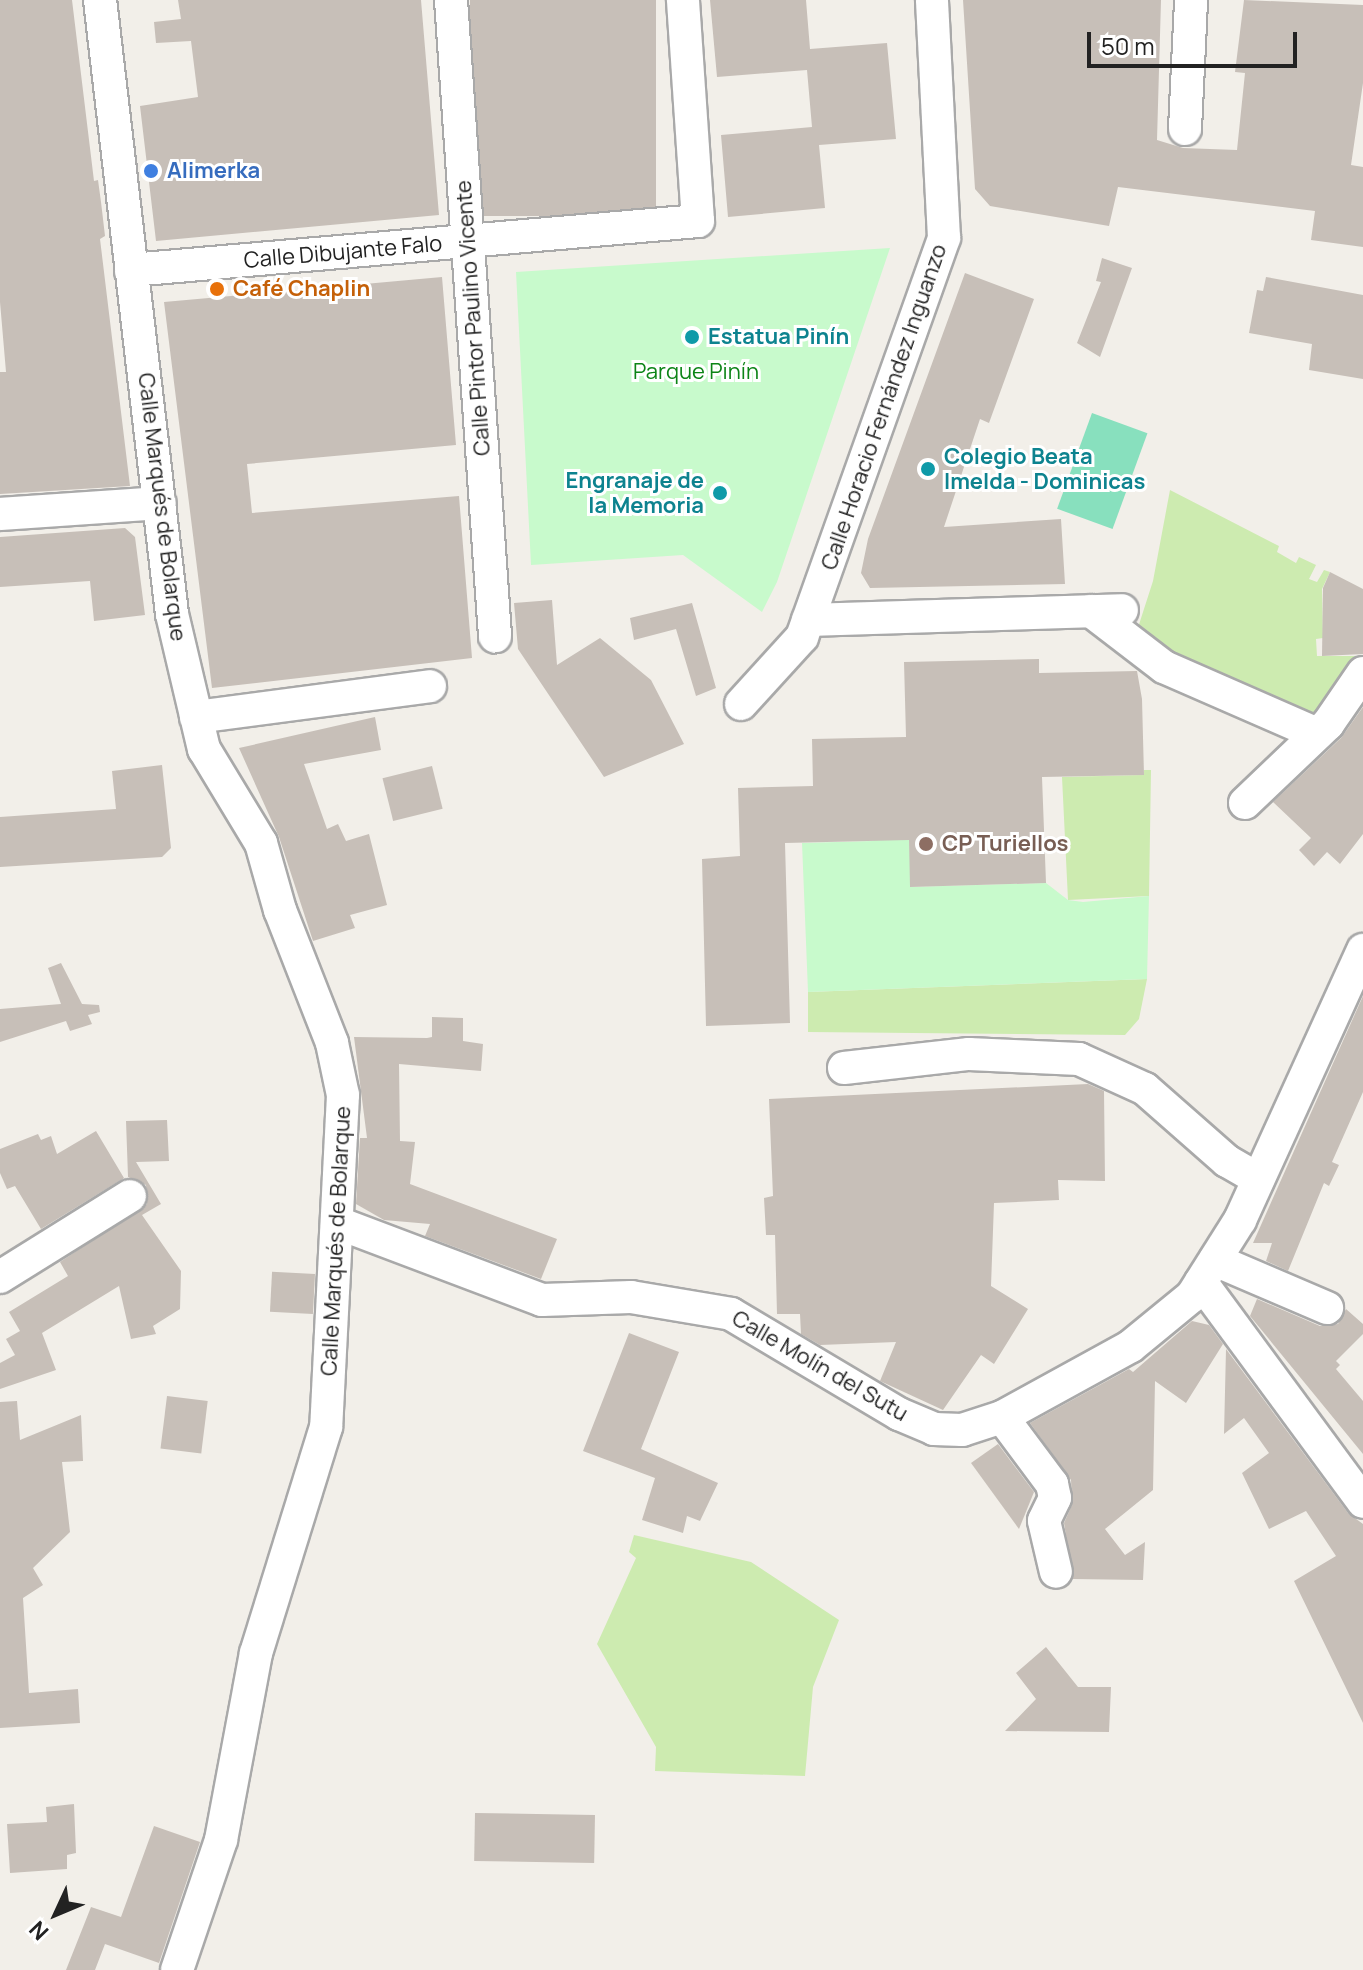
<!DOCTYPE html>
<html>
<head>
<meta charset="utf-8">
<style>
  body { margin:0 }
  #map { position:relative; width:1363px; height:1970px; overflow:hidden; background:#f2efe9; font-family:Manrope,sans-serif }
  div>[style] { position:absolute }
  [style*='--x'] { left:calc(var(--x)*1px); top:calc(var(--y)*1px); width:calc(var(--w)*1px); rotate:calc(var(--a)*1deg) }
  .grass>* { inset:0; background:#cdebb0 }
  .park>* { inset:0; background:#c8facc }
  .pitch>* { inset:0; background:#88e0be; transform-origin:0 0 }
  .building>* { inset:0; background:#c7bfb8; transform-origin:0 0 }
  .roads { filter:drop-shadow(2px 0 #a9a9a9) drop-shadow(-2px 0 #a9a9a9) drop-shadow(0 2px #a9a9a9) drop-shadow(0 -2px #a9a9a9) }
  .minor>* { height:32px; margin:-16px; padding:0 16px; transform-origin:16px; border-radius:16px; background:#fff }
  .dots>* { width:22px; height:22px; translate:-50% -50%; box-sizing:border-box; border:4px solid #fff; border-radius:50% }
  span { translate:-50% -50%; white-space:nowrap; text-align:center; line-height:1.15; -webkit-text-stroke:6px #fff; paint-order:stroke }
  .shop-label { font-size:22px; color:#366cbe; font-weight:700 }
  .left { translate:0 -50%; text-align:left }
  .street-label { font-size:22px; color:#222 }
  .food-label { font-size:22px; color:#c56008; font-weight:700 }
  .culture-label { font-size:22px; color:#0d838f; font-weight:700 }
  .right { translate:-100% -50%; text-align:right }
  .park-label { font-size:22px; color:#0c8416 }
  .education-label { font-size:22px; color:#785e54; font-weight:700 }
  .north { position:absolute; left:16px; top:1874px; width:80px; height:80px; -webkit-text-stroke:6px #fff; paint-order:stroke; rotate:226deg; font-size:22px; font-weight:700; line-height:32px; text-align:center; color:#222 }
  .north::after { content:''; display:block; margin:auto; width:28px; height:36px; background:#222; clip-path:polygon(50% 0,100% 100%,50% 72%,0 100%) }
  .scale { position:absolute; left:1087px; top:32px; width:210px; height:36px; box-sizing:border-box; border:4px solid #222; border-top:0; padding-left:10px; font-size:24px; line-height:28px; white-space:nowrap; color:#222; -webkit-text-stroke:6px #fff; paint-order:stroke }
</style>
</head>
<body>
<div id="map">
  <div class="grass">
    <div style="clip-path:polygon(1170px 490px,1279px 546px,1277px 552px,1296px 563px,1299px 557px,1316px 565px,1309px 579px,1317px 582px,1324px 570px,1330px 572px,1322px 589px,1323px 638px,1316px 639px,1317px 656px,1363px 656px,1363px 661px,1321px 720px,1134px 640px,1153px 581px)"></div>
    <div style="clip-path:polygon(1144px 770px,1151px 770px,1149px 896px,1068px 900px,1062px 777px,1143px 775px)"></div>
    <div style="clip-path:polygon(1147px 979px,1139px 1019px,1125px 1035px,808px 1032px,808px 992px)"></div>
    <div style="clip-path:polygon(634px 1535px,751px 1562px,839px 1620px,813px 1687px,805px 1776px,655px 1771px,656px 1747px,597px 1644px,636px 1558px,629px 1552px)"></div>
  </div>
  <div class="park">
    <div style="clip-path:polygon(890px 248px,777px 582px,762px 612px,683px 555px,531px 565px,516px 272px)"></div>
    <div style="clip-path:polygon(909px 824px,911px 887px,1046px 883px,1068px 900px,1083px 902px,1149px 896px,1147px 979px,808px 992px,802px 843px,872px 841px)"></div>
  </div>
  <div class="pitch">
    <div style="left:1092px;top:413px;width:59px;height:102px;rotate:20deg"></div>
  </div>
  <div class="building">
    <div style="clip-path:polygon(0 0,72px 0,94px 181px,98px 180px,101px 202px,105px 236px,100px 239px,130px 486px,0 494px,0 372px,6px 372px,0 302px)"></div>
    <div style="clip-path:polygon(178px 0,421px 0,439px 215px,156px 241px,140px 106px,198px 97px,191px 41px,156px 43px,154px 22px,181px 19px)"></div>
    <div style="left:470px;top:0;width:186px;height:216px"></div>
    <div style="clip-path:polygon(710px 0,806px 0,810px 49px,887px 43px,896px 139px,819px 145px,825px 208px,728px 217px,721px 135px,812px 127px,807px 70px,717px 77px)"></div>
    <div style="clip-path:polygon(963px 0,1161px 0,1157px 140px,1183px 148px,1237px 150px,1245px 73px,1235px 72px,1244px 0,1363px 5px,1363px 83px,1351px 165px,1363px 167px,1363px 247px,1311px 240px,1315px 211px,1118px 187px,1109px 226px,990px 206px,975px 189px)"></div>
    <div style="clip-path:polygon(1102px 258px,1132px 268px,1100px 357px,1077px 343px,1101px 282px,1096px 281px)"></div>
    <div style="clip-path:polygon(965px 273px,1034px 299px,989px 423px,980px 419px,944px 527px,1061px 519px,1065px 584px,870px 588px,861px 573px,868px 539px)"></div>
    <div style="clip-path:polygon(442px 277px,456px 445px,247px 464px,252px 513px,459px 496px,472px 658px,212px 688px,164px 302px)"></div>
    <div style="clip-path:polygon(1266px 277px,1363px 295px,1363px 379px,1309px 370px,1312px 344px,1249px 333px,1257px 290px,1263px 291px)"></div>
    <div style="clip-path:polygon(125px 528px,135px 537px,145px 615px,94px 621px,90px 581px,0 587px,0 537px)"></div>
    <div style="clip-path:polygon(1330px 572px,1363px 589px,1363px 654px,1322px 656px,1323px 588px)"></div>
    <div style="clip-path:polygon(552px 600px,557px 665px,600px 638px,651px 680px,684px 744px,604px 777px,518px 649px,514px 603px)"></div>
    <div style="clip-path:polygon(692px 603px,716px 688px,696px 696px,676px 629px,634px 640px,630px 618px)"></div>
    <div style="clip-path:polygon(1039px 659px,1039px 673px,1137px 671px,1142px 699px,1144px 775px,1042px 777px,1046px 883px,910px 887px,909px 840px,785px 843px,790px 1023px,706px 1026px,702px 859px,740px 856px,738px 788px,813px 786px,812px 739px,906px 737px,904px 662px)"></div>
    <div style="clip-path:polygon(1363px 707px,1363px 834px,1340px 864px,1327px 852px,1314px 866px,1299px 850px,1311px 838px,1273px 802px,1341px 738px)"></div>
    <div style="clip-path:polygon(375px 717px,381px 750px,304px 764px,327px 829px,338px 824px,346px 841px,369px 834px,387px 905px,350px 915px,355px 928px,313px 941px,279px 837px,239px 748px)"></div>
    <div style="clip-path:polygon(162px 765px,171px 848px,162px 857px,0 867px,0 817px,116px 809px,112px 771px)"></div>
    <div style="left:432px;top:766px;width:44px;height:51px;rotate:76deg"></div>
    <div style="clip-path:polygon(61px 963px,82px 1004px,99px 1005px,100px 1012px,88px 1015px,92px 1024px,70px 1031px,66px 1021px,0 1042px,0 1009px,61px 1004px,48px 968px)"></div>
    <div style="clip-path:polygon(1363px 996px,1363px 1092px,1332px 1162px,1339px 1165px,1329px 1186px,1324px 1183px,1288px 1271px,1266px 1261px,1272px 1243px,1253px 1243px)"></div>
    <div style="clip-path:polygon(432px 1017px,463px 1018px,463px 1041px,483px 1044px,481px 1071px,399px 1064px,400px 1141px,415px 1142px,410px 1184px,557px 1239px,541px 1279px,425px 1236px,430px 1224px,384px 1220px,356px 1204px,360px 1138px,367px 1138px,354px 1037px,427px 1038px,432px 1037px)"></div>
    <div style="clip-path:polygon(1088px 1084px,1104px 1091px,1105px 1181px,1058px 1180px,1059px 1200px,994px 1203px,991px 1286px,1028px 1309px,994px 1364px,981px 1355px,943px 1410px,880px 1381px,896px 1342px,820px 1345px,801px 1334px,800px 1314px,777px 1314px,775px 1235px,766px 1235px,764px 1198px,773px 1196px,769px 1099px)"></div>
    <div style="clip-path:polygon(167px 1120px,169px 1161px,136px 1162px,161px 1204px,142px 1215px,181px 1271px,180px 1309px,153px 1326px,156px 1334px,131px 1339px,119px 1286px,42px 1333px,56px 1370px,0 1389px,0 1363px,15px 1355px,6px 1339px,20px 1331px,9px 1312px,68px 1276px,60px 1262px,147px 1204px,146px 1185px,128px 1177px,126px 1121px)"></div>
    <div style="clip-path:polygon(96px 1131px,124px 1178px,41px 1229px,15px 1186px,7px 1189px,0 1173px,0 1149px,38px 1134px,41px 1140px,51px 1136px,57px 1154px)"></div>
    <div style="left:315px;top:1274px;width:40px;height:43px;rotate:93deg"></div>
    <div style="clip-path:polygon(1257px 1299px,1320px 1326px,1338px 1324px,1346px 1309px,1363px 1324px,1363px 1334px,1336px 1361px,1340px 1365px,1336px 1369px,1363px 1401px,1363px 1454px,1250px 1316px)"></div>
    <div style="clip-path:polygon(1192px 1321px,1209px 1325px,1223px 1344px,1186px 1403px,1155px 1381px,1153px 1490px,1105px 1529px,1125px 1555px,1145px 1542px,1143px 1580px,1073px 1579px,1064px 1523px,1072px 1505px,1071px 1480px,1030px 1423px,1129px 1369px,1133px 1372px)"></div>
    <div style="clip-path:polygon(629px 1333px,679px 1352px,641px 1449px,718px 1483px,700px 1521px,687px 1516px,683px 1533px,642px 1520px,655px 1478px,583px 1451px)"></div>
    <div style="clip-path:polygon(1226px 1349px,1348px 1513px,1363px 1524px,1363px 1723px,1294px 1581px,1336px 1556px,1306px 1511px,1269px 1529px,1242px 1473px,1269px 1453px,1244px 1418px,1224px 1434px)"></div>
    <div style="left:167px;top:1396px;width:41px;height:53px;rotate:7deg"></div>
    <div style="clip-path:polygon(17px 1401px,20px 1440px,81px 1415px,83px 1461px,62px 1462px,70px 1532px,33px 1568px,43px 1585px,23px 1598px,29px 1693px,78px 1689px,80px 1723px,0 1728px,0 1402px)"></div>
    <div style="clip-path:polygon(998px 1444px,1034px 1492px,1019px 1529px,971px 1463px)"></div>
    <div style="clip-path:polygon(1046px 1647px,1078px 1687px,1111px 1687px,1109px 1732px,1005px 1731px,1036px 1699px,1016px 1673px)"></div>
    <div style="clip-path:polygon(74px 1804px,76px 1853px,67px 1855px,67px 1869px,10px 1873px,7px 1824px,47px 1822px,46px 1807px)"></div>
    <div style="left:475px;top:1813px;width:120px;height:48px;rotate:1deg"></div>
    <div style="clip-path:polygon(154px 1826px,200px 1842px,159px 1963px,105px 1944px,95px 1970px,66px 1970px,91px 1907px,121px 1917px)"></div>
  </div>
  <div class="roads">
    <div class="minor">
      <div style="--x:100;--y:0;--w:618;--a:83.31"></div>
      <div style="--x:172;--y:614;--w:139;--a:76.7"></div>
      <div style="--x:204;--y:749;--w:110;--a:58.8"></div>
      <div style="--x:261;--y:843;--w:70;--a:74.2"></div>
      <div style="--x:280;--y:910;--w:143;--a:68.6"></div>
      <div style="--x:332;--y:1043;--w:53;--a:78.1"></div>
      <div style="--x:343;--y:1095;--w:332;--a:92.9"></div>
      <div style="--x:326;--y:1427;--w:237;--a:107.2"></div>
      <div style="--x:256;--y:1653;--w:190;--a:100.6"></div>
      <div style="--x:221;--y:1840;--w:137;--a:108.7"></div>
      <div style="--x:451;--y:0;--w:638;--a:86.04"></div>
      <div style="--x:1185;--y:129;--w:129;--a:-87.3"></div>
      <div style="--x:131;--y:270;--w:569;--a:-4.94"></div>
      <div style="--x:698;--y:221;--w:222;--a:-93.9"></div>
      <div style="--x:0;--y:514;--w:160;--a:-3.9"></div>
      <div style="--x:1091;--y:611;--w:92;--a:37.5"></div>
      <div style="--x:1164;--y:667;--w:167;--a:23.6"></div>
      <div style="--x:808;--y:620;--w:314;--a:-1.8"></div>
      <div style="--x:741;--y:704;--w:91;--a:-47.7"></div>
      <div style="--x:802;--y:637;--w:424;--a:-70.4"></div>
      <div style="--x:944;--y:238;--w:238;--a:-92.9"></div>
      <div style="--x:196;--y:717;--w:236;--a:-7.5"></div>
      <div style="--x:1245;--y:803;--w:115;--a:-43.6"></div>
      <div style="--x:1328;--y:724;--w:62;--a:-55.5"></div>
      <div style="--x:844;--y:1068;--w:126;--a:-6.4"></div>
      <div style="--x:969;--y:1054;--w:110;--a:2.6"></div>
      <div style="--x:1079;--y:1059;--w:72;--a:24.4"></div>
      <div style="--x:1145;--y:1089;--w:109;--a:41.3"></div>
      <div style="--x:1227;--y:1161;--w:36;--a:30"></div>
      <div style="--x:338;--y:1223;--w:218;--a:20.7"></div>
      <div style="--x:542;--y:1300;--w:89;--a:-1.9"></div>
      <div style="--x:631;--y:1297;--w:101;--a:9.6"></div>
      <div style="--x:731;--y:1314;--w:196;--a:30.8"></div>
      <div style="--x:899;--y:1414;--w:38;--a:23"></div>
      <div style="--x:934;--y:1429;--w:28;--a:2"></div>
      <div style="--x:962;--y:1430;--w:42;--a:-18"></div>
      <div style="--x:1002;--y:1417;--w:147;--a:-28.8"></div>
      <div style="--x:1131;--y:1346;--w:79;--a:-39.3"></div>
      <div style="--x:1192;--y:1296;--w:90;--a:-57.7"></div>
      <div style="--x:1240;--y:1220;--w:297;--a:-65.5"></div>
      <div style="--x:1215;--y:1260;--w:122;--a:23.2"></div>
      <div style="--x:0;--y:1277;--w:153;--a:-31.9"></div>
      <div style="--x:1201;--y:1282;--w:273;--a:53.6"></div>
      <div style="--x:1002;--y:1417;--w:84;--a:53.3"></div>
      <div style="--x:1052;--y:1484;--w:14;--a:78"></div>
      <div style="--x:1055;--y:1498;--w:25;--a:116"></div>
      <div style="--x:1044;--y:1521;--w:52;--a:76.8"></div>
    </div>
  </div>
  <div class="dots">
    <div style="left:151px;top:171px;background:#3f7fe0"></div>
    <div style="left:217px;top:289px;background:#e8710a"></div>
    <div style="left:692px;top:337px;background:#0f9aa8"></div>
    <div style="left:928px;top:469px;background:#0f9aa8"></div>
    <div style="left:720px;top:493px;background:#0f9aa8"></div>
    <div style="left:926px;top:844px;background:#8d6e63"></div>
  </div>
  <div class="shop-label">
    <span class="left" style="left:167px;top:171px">Alimerka</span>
  </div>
  <div class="street-label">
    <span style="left:343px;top:252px;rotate:-5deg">Calle Dibujante Falo</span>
    <span style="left:473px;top:318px;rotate:-94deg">Calle Pintor Paulino Vicente</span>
    <span style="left:884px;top:407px;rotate:-71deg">Calle Horacio Fernández Inguanzo</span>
    <span style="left:162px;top:507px;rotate:83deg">Calle Marqués de Bolarque</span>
    <span style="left:336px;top:1241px;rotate:-87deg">Calle Marqués de Bolarque</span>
    <span style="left:820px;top:1366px;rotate:30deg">Calle Molín del Sutu</span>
  </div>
  <div class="food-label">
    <span class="left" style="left:233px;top:289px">Café Chaplin</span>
  </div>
  <div class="culture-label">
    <span class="left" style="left:708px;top:337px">Estatua Pinín</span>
    <span class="left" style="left:944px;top:469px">Colegio Beata<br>Imelda - Dominicas</span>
    <span class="right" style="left:704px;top:493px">Engranaje de<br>la Memoria</span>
  </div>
  <div class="park-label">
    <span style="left:696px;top:372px">Parque Pinín</span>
  </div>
  <div class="education-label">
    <span class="left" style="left:942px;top:844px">CP Turiellos</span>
  </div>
  <div class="north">N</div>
  <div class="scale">50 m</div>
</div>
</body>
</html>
